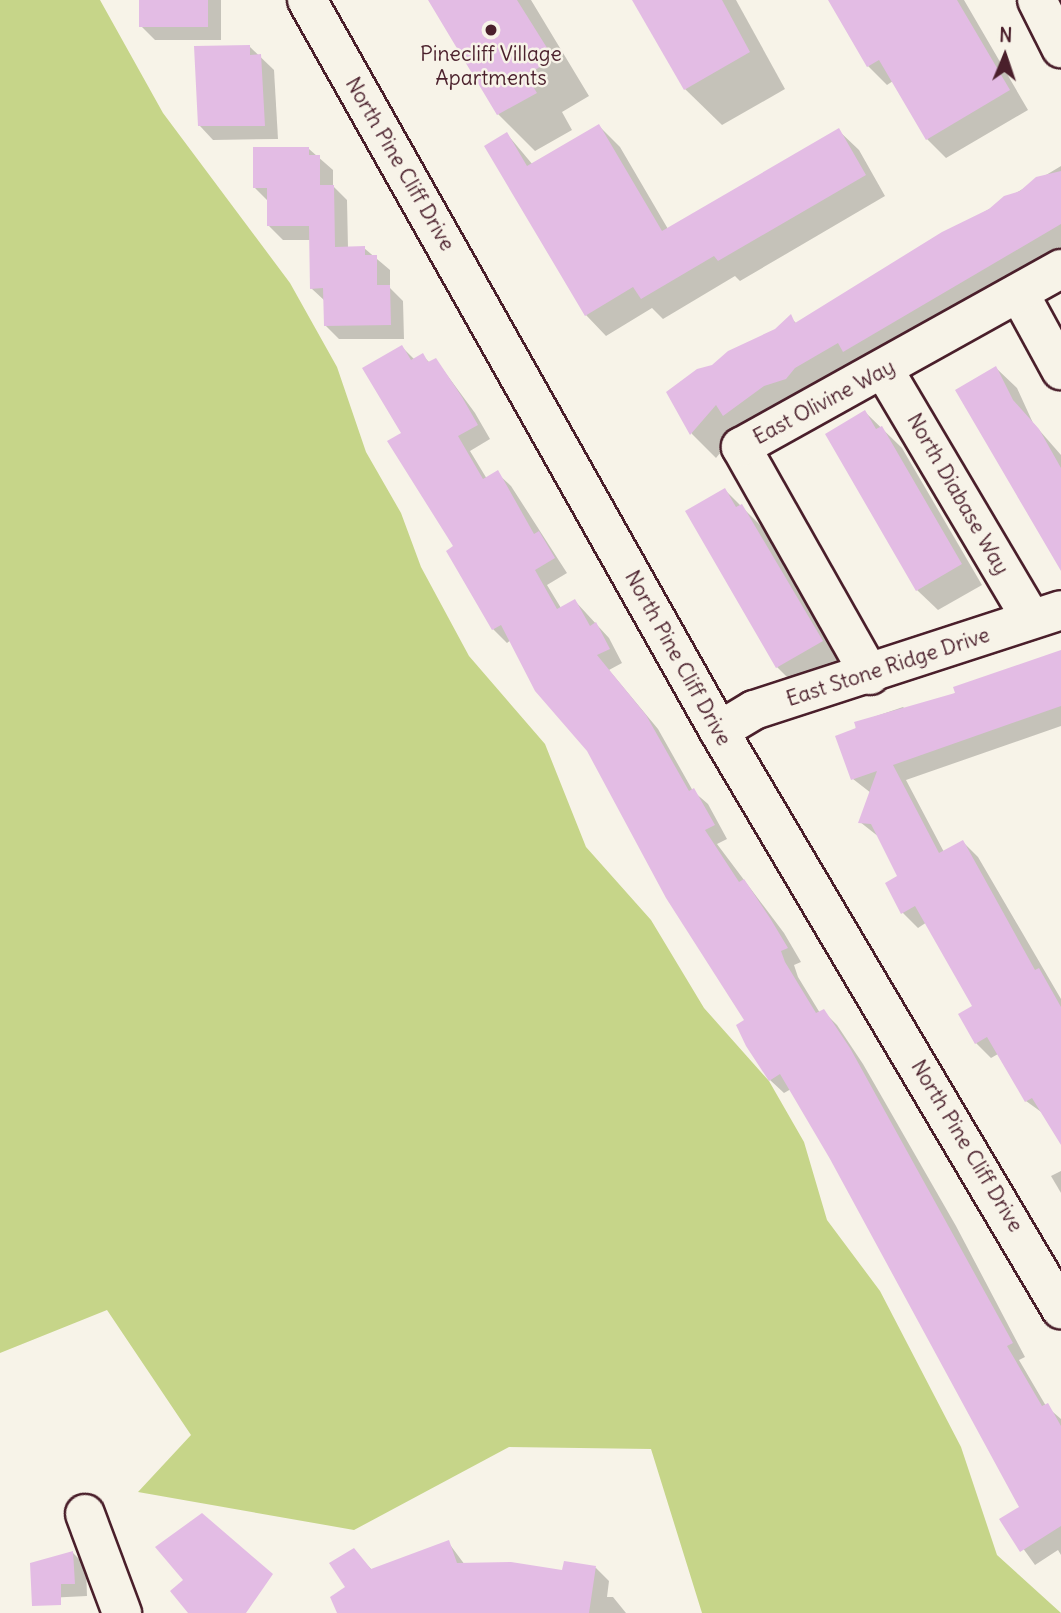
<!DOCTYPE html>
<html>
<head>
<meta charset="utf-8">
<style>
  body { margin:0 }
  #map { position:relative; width:1061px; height:1613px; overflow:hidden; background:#f7f3e8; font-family:Delius,sans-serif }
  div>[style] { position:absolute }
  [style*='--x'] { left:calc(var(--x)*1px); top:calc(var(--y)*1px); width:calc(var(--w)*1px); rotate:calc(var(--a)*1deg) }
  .green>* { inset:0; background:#c6d589 }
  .shadow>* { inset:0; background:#0003 }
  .building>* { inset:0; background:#e3bce4; transform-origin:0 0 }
  .roads { filter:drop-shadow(2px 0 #4a1f2b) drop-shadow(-2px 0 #4a1f2b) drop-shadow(0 2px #4a1f2b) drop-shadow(0 -2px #4a1f2b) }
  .minor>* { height:38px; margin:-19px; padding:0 19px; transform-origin:19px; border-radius:19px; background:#f7f3e8 }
  .dots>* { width:19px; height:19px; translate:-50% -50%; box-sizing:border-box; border:4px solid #f7f3e8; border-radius:50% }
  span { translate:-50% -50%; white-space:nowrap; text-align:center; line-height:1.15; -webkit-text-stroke:5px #f7f3e8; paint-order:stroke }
  .poi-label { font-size:21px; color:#4a1f2b }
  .street-label { font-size:21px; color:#4a1f2b }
  .north { position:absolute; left:970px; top:21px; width:70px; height:70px; -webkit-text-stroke:5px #f7f3e8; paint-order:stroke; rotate:2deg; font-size:19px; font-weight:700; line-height:28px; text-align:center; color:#4a1f2b }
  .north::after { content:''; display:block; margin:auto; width:24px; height:32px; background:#4a1f2b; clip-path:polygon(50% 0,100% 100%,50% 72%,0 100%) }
</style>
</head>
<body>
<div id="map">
  <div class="green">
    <div style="clip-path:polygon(0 0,100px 0,163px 113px,290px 283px,337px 367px,366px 452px,401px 513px,421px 567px,469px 656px,545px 744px,586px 847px,651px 920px,704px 1008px,769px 1081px,804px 1142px,827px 1220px,880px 1291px,961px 1447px,997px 1555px,1061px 1613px,702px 1613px,651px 1449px,509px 1447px,354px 1530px,138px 1492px,191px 1435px,107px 1310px,0 1353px)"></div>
  </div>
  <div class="shadow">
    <div style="clip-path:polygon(141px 0,221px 0,221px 40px,155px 40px,141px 26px)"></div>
    <div style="clip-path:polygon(430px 0,531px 0,589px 96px,562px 112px,572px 130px,535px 151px,498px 114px)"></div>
    <div style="clip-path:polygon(635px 0,736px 0,785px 89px,722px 125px,685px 89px)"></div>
    <div style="clip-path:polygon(830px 0,964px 0,1028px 110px,946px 158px,927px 139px,893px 81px,887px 85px,868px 66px)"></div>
    <div style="clip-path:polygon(250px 47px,274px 70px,278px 139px,213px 140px,200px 126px)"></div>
    <div style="clip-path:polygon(599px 126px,620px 147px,668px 229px,838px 130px,859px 150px,885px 196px,740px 281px,735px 276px,663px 319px,652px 308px,606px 336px,586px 315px,507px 134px,533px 165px)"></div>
    <div style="clip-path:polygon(309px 149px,333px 170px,333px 186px,347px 200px,348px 248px,364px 248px,390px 270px,390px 288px,403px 301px,404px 339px,339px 339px,325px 325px,325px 301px,311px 288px,311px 240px,283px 240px,269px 226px,269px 202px,255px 188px)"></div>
    <div style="clip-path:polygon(1061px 166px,1061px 263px,739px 430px,716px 458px,692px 434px,668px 393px,776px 330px,790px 317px,797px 324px)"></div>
    <div style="clip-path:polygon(402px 347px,415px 360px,422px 355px,430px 363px,436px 360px,475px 413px,490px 439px,470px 451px,487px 479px,497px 473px,511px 486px,567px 573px,547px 585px,561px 608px,575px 601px,609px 638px,622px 663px,609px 670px,658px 729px,693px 791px,708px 804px,727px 839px,717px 844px,784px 933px,801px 962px,794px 965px,798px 977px,820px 1013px,823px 1011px,837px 1025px,863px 1064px,956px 1226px,1025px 1357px,1019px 1360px,1046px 1406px,1061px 1419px,1061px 1555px,1058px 1550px,1035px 1565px,1002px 1519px,1021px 1508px,832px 1158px,791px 1089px,784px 1093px,770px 1080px,746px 1021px,589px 750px,511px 640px,507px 643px,493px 629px,403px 434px)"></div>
    <div style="clip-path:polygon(996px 368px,1017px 388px,1033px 423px,1061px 455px,1061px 559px)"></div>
    <div style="clip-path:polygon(865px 412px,902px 448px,982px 585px,938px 610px,917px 590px)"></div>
    <div style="clip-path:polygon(725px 490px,762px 527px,842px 662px,798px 688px,777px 667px)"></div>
    <div style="clip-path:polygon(1061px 651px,1061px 726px,906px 780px,944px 852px,963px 842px,978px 857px,1061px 999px,1061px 1141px,1044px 1114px,1026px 1101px,998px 1054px,991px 1058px,976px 1043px,974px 1007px,927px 922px,918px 928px,903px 913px,900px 877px,879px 837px,860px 822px,871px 793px,853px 779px,856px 723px,903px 707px,908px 712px)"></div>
    <div style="clip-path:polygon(1061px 1171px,1061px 1193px,1051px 1176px)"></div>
    <div style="clip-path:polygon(448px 1542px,465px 1565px,564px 1572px,596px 1568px,609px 1581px,607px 1597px,613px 1597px,626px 1613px,339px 1613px,354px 1551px,373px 1571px)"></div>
    <div style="clip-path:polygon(73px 1553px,86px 1566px,87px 1596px,47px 1598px)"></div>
  </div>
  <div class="building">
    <div style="left:139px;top:0;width:69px;height:27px"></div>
    <div style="clip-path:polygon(428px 0,517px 0,554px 59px,526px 75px,537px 93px,497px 115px)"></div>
    <div style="clip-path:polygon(632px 0,722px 0,750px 52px,684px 90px)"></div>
    <div style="clip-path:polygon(828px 0,957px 0,1010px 90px,926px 140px,879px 60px,867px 67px)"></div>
    <div style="clip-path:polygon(250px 45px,250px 55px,261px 54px,265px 126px,198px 126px,194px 46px)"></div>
    <div style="clip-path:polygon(599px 124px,662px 231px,839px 128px,866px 175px,718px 261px,714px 256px,641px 299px,633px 287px,585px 316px,484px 146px,507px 132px,527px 166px)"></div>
    <div style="clip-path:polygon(253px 147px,309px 147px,309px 155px,320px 155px,320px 185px,334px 185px,335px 247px,365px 246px,365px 255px,377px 255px,377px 285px,390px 285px,391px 325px,324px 326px,323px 288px,310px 289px,309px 226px,267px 226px,267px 188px,253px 188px)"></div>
    <div style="clip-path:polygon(1061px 171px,1061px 224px,843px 352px,838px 343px,795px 368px,786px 379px,764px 386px,723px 416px,716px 405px,690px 435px,666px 392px,697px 369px,712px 365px,728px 351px,775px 329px,791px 314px,795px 323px,942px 232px,989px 209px,1004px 196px,1020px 191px,1036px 177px)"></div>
    <div style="clip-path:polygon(402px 345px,411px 360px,423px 353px,428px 362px,436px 358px,462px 397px,478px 425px,458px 436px,483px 479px,498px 470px,534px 534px,539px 531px,555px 558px,535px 570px,557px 609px,575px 599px,590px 626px,596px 622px,610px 649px,597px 655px,646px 715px,689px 791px,694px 788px,715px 825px,705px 830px,739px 882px,744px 879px,770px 918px,788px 948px,781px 951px,785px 962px,816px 1013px,824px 1009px,850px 1048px,1013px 1343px,1007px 1346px,1042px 1406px,1048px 1403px,1061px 1426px,1061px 1526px,1020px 1552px,999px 1519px,1019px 1507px,830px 1159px,780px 1074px,769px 1081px,746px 1046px,736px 1025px,744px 1020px,666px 898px,587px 751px,535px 691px,501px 625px,492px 630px,446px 551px,453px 546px,387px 441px,401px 433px,362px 368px)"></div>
    <div style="clip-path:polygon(996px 366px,1013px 400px,1039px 429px,1061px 468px,1061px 571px,955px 390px)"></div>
    <div style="clip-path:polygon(865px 410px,876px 429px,882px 426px,962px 564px,916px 591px,825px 434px)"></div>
    <div style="clip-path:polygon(725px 488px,736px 507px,742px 504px,823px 641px,776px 668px,685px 511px)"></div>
    <div style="clip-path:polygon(1061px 650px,1061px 706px,893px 765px,939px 853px,963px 840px,1035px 970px,1039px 968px,1061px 1007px,1061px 1145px,1032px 1098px,1025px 1102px,987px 1037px,975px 1044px,958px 1014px,972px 1006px,915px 906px,901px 914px,885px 883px,897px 876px,871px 824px,858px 823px,877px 771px,851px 780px,835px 736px,856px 728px,854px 722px,955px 693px,953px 687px)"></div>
    <div style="clip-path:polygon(202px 1513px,273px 1574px,246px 1613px,188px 1613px,170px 1591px,183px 1580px,155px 1547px)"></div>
    <div style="clip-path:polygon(449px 1540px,457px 1563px,511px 1562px,562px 1570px,564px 1561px,596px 1566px,589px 1613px,337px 1613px,330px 1597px,345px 1587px,329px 1563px,354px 1548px,371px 1569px)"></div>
    <div style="clip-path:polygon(73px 1551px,75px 1584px,61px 1584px,61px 1605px,32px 1606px,30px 1563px)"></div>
  </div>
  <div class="roads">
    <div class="minor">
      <div style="--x:307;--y:0;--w:839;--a:60.59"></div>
      <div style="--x:719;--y:731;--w:672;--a:59.39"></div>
      <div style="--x:1037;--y:0;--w:54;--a:63.4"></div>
      <div style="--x:1019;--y:293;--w:88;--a:61.4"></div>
      <div style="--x:884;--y:370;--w:289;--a:59.4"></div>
      <div style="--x:870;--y:675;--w:262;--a:-119.5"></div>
      <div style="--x:741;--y:447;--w:366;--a:-29.1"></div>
      <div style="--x:719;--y:731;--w:41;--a:-31"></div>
      <div style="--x:754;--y:710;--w:323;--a:-18"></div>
      <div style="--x:85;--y:1514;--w:106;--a:69.5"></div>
    </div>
  </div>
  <div class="dots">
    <div style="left:491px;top:30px;background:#4a1f2b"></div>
  </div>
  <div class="poi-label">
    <span style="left:491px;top:66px">Pinecliff Village<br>Apartments</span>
  </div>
  <div class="street-label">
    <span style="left:400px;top:164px;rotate:60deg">North Pine Cliff Drive</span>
    <span style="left:824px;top:402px;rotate:-28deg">East Olivine Way</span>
    <span style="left:958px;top:494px;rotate:60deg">North Diabase Way</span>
    <span style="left:678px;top:658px;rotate:61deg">North Pine Cliff Drive</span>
    <span style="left:888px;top:667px;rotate:-18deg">East Stone Ridge Drive</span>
    <span style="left:967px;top:1146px;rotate:59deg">North Pine Cliff Drive</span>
  </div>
  <div class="north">N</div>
</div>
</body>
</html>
